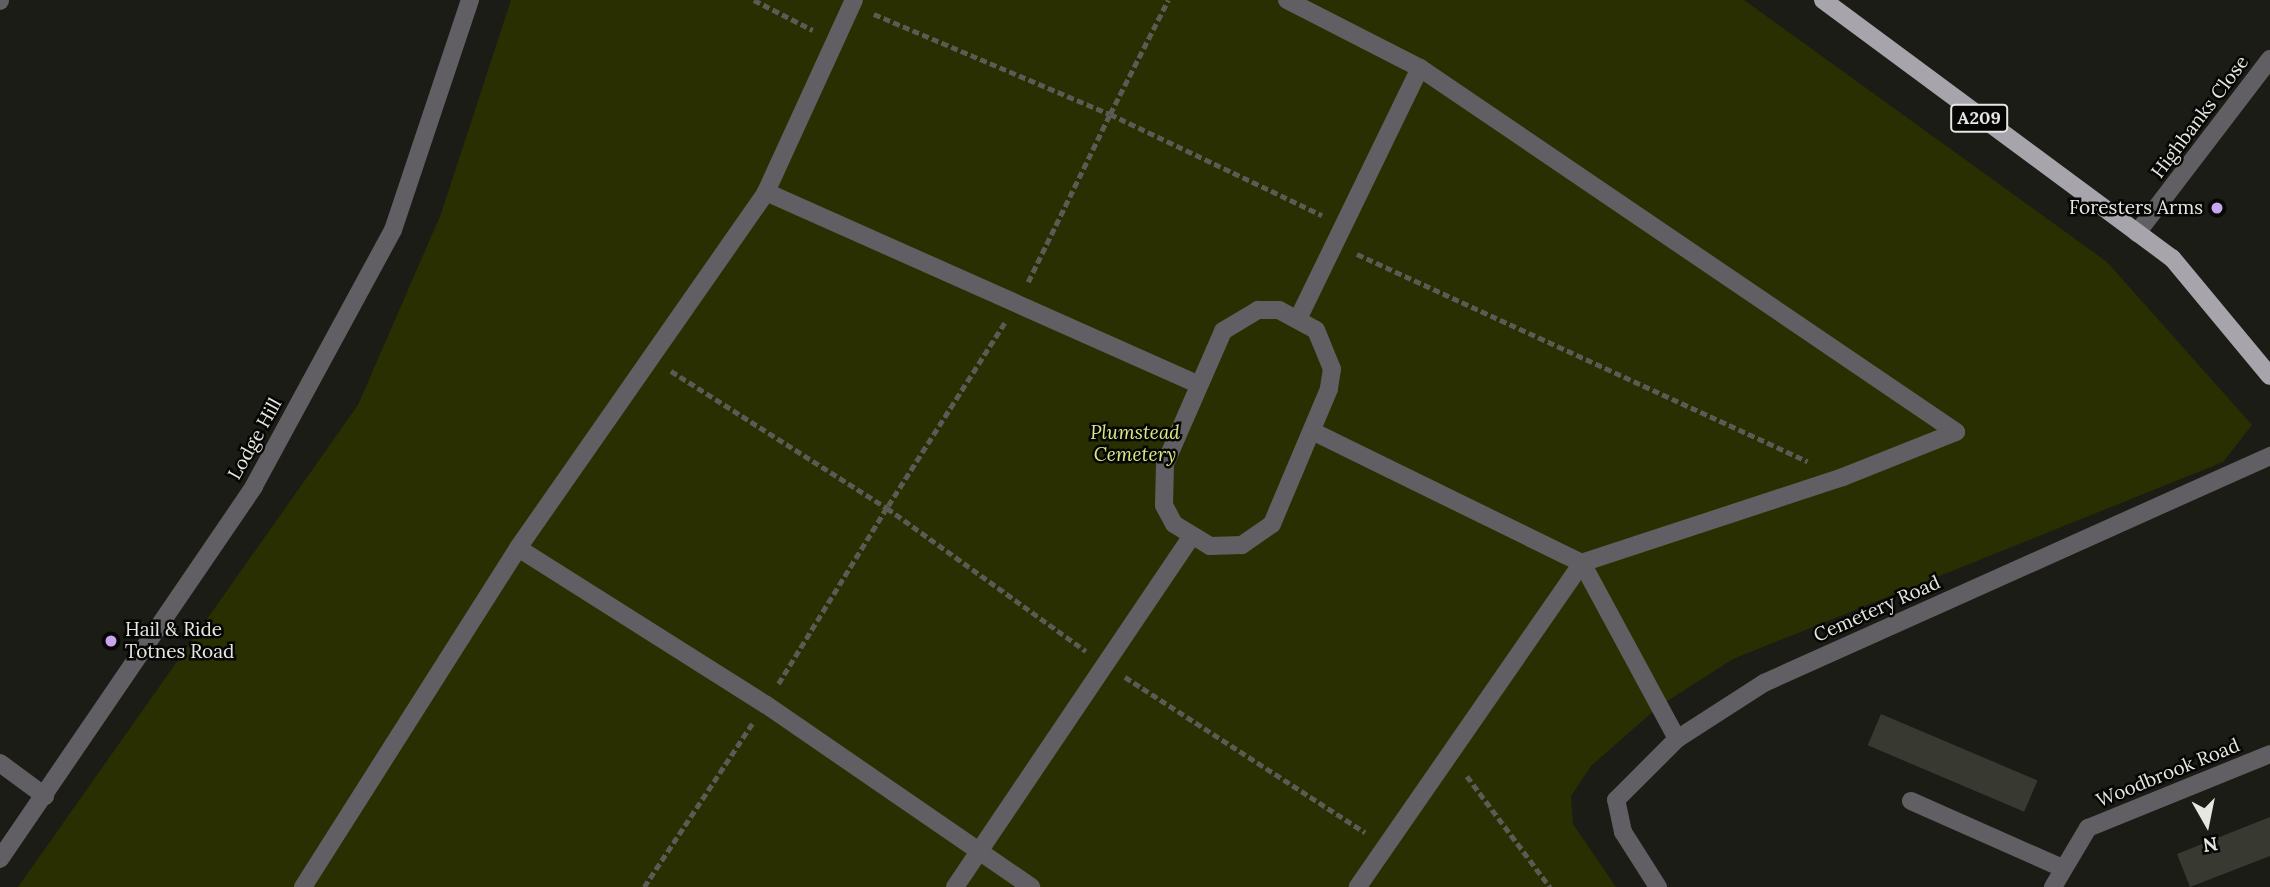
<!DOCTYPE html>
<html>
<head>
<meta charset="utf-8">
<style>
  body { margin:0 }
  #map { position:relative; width:2270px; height:887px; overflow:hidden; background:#1b1c15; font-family:Lora,serif }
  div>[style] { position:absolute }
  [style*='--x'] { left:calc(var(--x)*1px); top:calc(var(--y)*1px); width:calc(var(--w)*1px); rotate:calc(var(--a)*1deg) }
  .green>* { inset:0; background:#2a2f02 }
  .building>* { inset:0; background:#383a32; transform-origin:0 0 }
  .path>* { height:4.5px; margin-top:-2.25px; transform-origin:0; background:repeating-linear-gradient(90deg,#5a5b55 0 7px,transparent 0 10.5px) }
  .minor>* { height:18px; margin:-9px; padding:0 9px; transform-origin:9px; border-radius:9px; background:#615f63 }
  .major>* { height:18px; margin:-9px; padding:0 9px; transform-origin:9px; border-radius:9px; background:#a8a4ac }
  .dots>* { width:19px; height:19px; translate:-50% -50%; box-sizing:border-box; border:4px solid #060604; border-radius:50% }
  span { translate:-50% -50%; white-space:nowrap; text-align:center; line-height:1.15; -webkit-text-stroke:5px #060604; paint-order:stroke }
  .shield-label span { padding:2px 5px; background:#060604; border:2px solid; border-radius:5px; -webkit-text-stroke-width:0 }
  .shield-label { font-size:18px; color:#e6e7e2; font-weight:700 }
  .street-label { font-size:19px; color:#e6e7e2 }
  .poi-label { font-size:19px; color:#e6e7e2 }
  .right { translate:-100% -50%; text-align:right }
  .left { translate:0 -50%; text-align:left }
  .park-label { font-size:19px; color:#dae986; font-style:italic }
  .north { position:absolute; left:2172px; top:789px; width:70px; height:70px; -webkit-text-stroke:5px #060604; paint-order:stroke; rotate:171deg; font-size:19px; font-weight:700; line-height:28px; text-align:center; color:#e6e7e2 }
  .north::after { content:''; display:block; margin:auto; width:24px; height:32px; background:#e6e7e2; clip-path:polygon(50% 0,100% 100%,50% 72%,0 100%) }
</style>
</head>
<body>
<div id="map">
  <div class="green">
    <div style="clip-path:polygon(511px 0,1744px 0,2107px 262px,2252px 425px,2223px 462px,1733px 659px,1658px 707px,1591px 766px,1571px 796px,1573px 824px,1616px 887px,18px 887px,358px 405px,441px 214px)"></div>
  </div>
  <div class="building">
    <div style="left:1881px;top:714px;width:170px;height:34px;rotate:23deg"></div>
    <div style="clip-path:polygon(2270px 817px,2270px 856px,2190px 887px,2177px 854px)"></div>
  </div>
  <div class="path">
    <div style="--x:754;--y:0;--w:66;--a:27"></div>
    <div style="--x:874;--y:14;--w:256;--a:23"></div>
    <div style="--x:1110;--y:114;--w:128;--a:-63"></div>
    <div style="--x:1357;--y:254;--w:496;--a:24.7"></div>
    <div style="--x:1028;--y:282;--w:187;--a:-64"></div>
    <div style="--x:1110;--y:114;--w:235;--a:25.5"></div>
    <div style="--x:1005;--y:323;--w:219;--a:122.5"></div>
    <div style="--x:887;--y:508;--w:245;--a:35.7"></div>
    <div style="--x:671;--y:371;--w:256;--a:32.4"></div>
    <div style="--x:887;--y:508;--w:208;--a:121.6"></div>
    <div style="--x:1125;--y:677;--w:286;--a:32.9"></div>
    <div style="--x:1467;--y:776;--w:139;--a:53.2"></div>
    <div style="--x:644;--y:887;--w:196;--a:-56.5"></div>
  </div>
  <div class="minor">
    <div style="--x:1287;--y:0;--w:149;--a:27.1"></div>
    <div style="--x:1420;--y:68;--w:648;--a:34.18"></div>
    <div style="--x:1956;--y:432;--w:122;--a:158.3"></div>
    <div style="--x:1843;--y:477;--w:275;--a:161.8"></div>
    <div style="--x:1582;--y:563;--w:394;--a:124.7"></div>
    <div style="--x:0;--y:1;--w:1;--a:-90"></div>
    <div style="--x:766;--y:192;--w:473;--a:24"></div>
    <div style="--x:2137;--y:233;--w:219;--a:-52.6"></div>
    <div style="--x:1258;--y:310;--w:21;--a:0"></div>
    <div style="--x:1279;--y:310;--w:42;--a:28.4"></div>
    <div style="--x:1316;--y:330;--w:42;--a:67.7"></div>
    <div style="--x:1332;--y:369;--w:20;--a:99"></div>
    <div style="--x:1329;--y:389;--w:147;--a:112.9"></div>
    <div style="--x:1272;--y:524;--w:37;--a:145"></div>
    <div style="--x:1242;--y:545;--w:32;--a:178"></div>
    <div style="--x:1210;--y:546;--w:42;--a:-148.6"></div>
    <div style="--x:1174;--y:524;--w:21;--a:-118"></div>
    <div style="--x:1164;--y:505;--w:41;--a:-88.6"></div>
    <div style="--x:1165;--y:464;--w:145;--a:-66.4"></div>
    <div style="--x:1223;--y:331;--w:41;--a:-31"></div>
    <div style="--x:1299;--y:317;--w:277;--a:-64.1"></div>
    <div style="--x:1312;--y:431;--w:301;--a:26.1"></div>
    <div style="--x:1582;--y:563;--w:200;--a:61.6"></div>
    <div style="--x:518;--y:548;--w:292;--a:32.3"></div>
    <div style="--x:765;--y:704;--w:323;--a:34.5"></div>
    <div style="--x:0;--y:763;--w:56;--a:36.3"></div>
    <div style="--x:1911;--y:801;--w:163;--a:23.9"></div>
    <div style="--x:0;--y:859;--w:451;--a:-55.7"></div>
    <div style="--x:254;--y:486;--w:291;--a:-61.5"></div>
    <div style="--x:393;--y:230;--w:243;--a:-71.5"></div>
    <div style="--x:303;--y:887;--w:401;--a:-57.6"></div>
    <div style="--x:518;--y:548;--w:434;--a:-55.1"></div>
    <div style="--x:766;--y:192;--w:211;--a:-65.4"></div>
    <div style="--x:955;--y:887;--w:421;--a:-56"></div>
    <div style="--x:1658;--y:887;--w:65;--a:-122.5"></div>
    <div style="--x:1623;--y:832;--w:33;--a:-102"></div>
    <div style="--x:1616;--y:800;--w:86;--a:-45"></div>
    <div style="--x:1677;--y:739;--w:103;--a:-32.8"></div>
    <div style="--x:1764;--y:683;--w:555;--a:-24.16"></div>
    <div style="--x:2053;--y:887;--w:69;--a:-59.3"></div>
    <div style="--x:2088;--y:828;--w:196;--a:-22.1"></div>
  </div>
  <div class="major">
    <div style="--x:1823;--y:0;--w:434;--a:36.5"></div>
    <div style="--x:2172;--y:258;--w:153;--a:50.3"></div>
  </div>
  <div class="dots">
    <div style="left:2217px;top:208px;background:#c7a6ef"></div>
    <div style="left:111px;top:641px;background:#c7a6ef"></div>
  </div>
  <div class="shield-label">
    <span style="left:1979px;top:118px">A209</span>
  </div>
  <div class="street-label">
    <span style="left:2200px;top:117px;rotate:-53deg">Highbanks Close</span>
    <span style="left:255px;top:439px;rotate:-61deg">Lodge Hill</span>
    <span style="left:1877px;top:609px;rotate:-24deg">Cemetery Road</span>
    <span style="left:2168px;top:773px;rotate:-22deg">Woodbrook Road</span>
  </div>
  <div class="poi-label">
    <span class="right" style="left:2203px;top:208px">Foresters Arms</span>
    <span class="left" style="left:125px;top:641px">Hail &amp; Ride<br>Totnes Road</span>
  </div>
  <div class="park-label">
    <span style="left:1135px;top:444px">Plumstead<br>Cemetery</span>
  </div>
  <div class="north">N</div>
</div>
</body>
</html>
